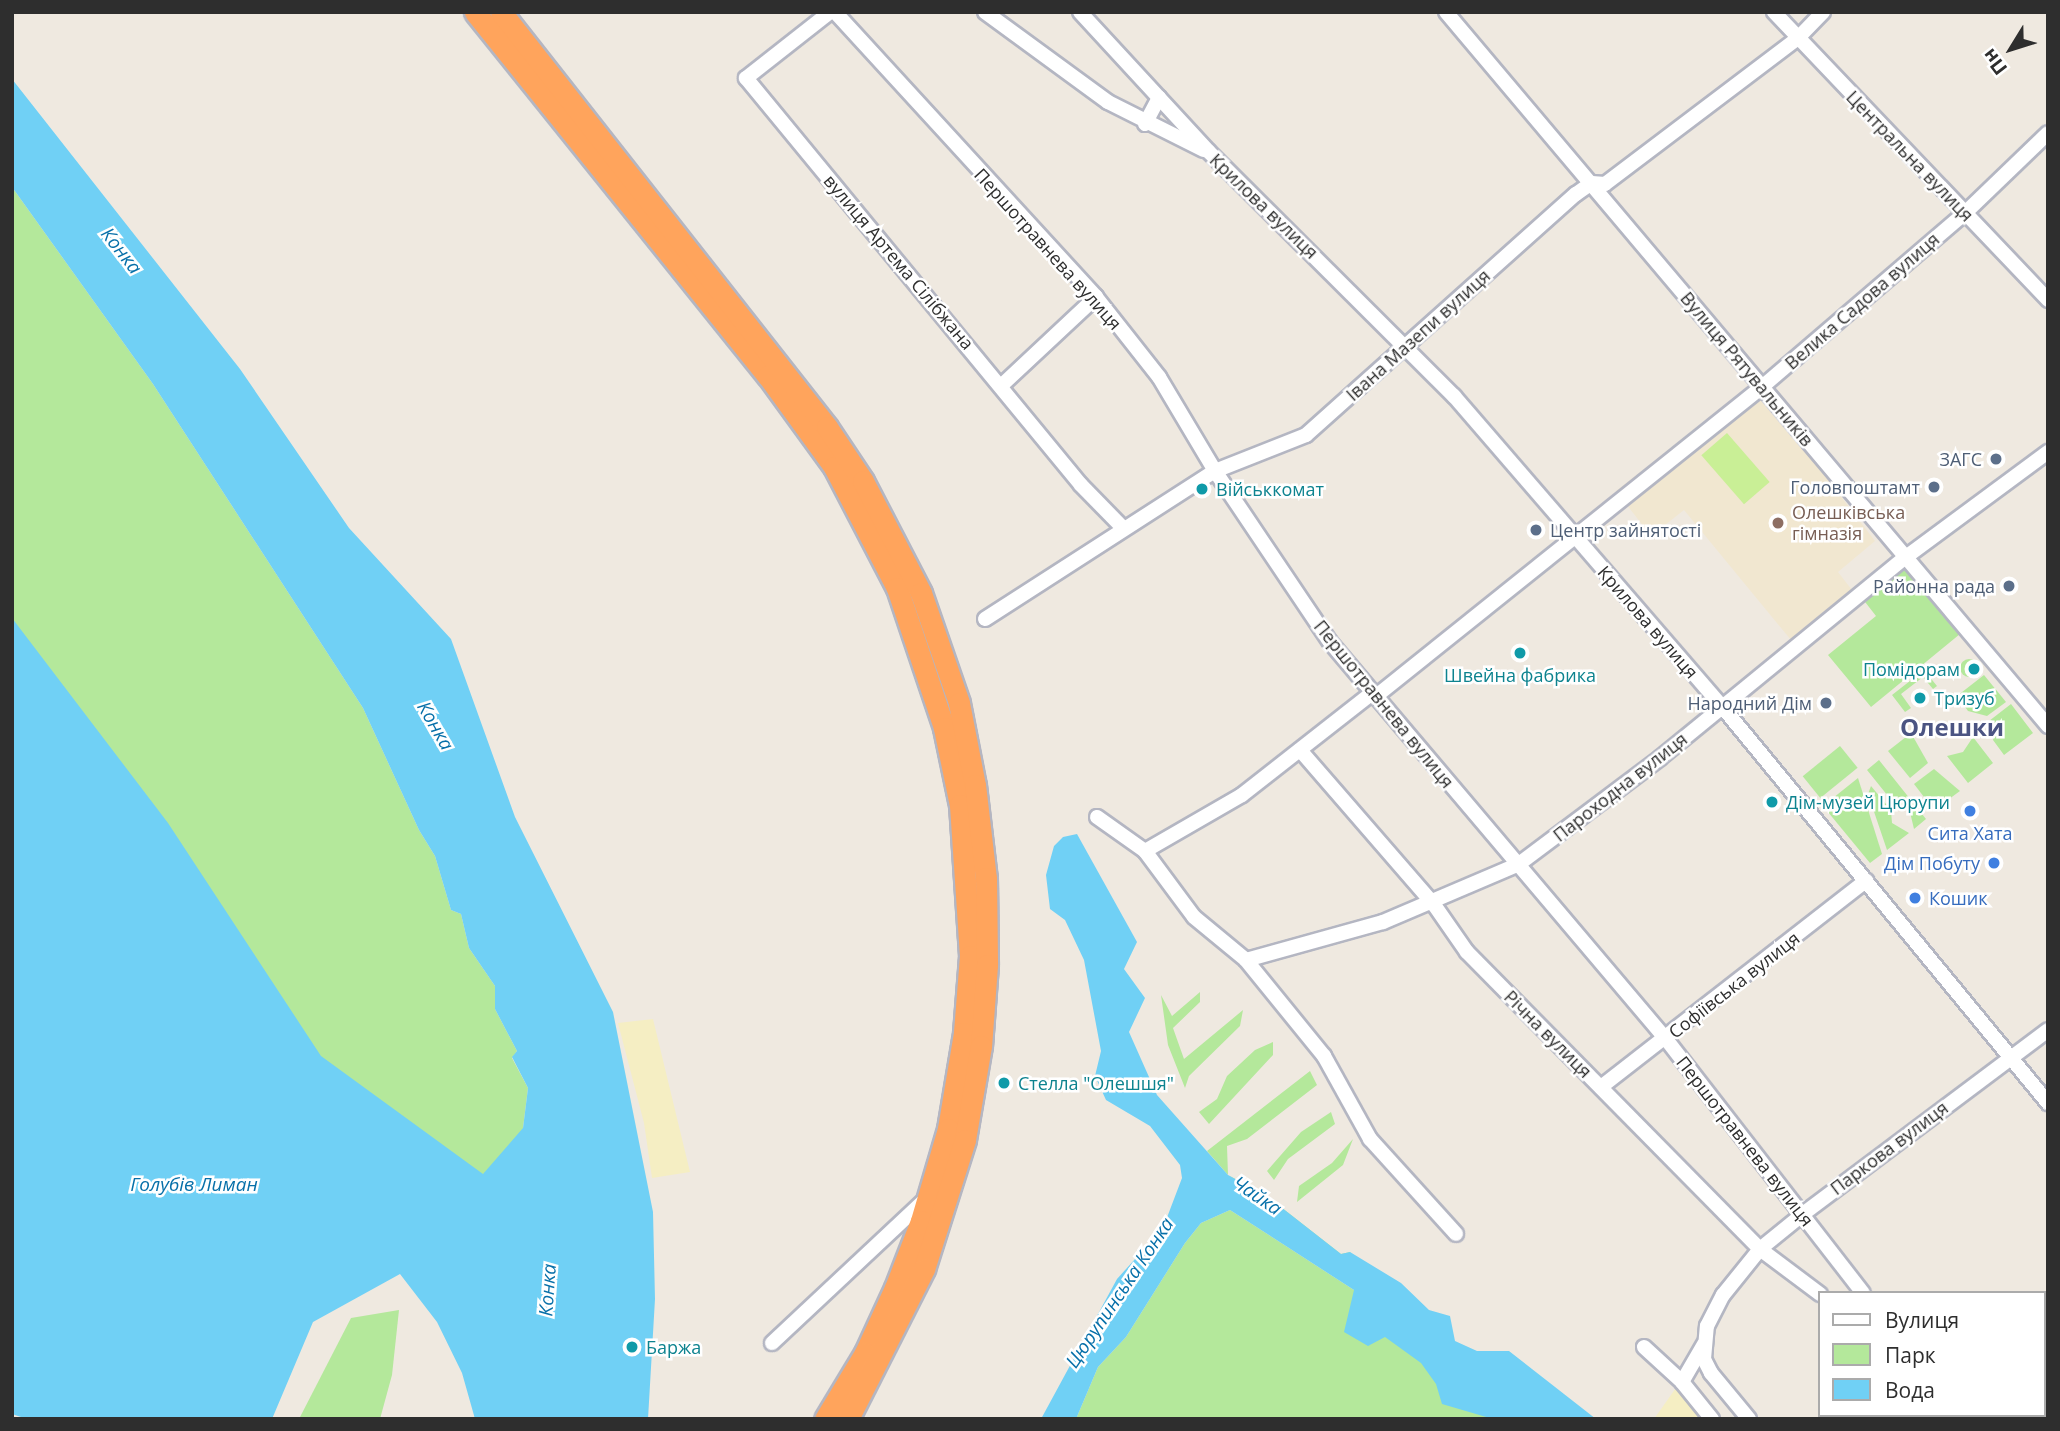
<!DOCTYPE html>
<html>
<head>
<meta charset="utf-8">
<style>
  body { margin:0 }
  #map { position:relative; width:2060px; height:1431px; overflow:hidden; background:#efe9e0; font-family:"Open Sans",sans-serif }
  div>[style] { position:absolute }
  [style*='--x'] { left:calc(var(--x)*1px); top:calc(var(--y)*1px); width:calc(var(--w)*1px); rotate:calc(var(--a)*1deg) }
  .education>* { inset:0; background:#f1e7d0 }
  .green>* { inset:0; background:#b4e89b; transform-origin:0 0 }
  .round { border-radius:50% }
  .sand>* { inset:0; background:#f5eec3 }
  .pitch>* { inset:0; background:#c9ef96; transform-origin:0 0 }
  .water>* { inset:0; background:#70d0f5 }
  .roads { filter:drop-shadow(2px 0 #b4b6c2) drop-shadow(-2px 0 #b4b6c2) drop-shadow(0 2px #b4b6c2) drop-shadow(0 -2px #b4b6c2) }
  .minor>* { height:14px; margin:-7px; padding:0 7px; transform-origin:7px; border-radius:7px; background:#fff }
  .highway>* { height:21px; margin:-10.5px; padding:0 10.5px; transform-origin:10.5px; border-radius:10.5px; background:#ffa45c }
  .dots>* { width:19px; height:19px; translate:-50% -50%; box-sizing:border-box; border:4px solid #fff; border-radius:50% }
  span { translate:-50% -50%; white-space:nowrap; text-align:center; line-height:1.15; -webkit-text-stroke:5px #fff; paint-order:stroke }
  .street-label { font-size:18px; color:#2e2e2e }
  .service-label { font-size:18px; color:#4e5e75 }
  .right { translate:-100% -50%; text-align:right }
  .left { translate:0 -50%; text-align:left }
  .culture-label { font-size:18px; color:#0d838f }
  .education-label { font-size:18px; color:#785e54 }
  .shop-label { font-size:18px; color:#366cbe }
  .water-label { font-size:19px; color:#0770a9; font-style:italic }
  .district-label { font-size:24px; color:#4b5482; font-weight:700 }
  .frame { position:absolute; inset:0; border:14px solid #2e2e2e; pointer-events:none }
  .legend { position:absolute; left:1818px; top:1291px; width:228px; height:126px; box-sizing:border-box; background:#fff; border:2px solid #ababab; margin:0; padding:9px 12px; list-style:none; font-size:21px; color:#2e2e2e }
  .legend li { display:flex; align-items:center; gap:14px; height:35px }
  .legend b { width:35px; border:2px solid #ababab }
  .north { position:absolute; left:1976px; top:14px; width:70px; height:70px; -webkit-text-stroke:5px #fff; paint-order:stroke; rotate:232deg; font-size:19px; font-weight:700; line-height:28px; text-align:center; color:#2e2e2e }
  .north::after { content:''; display:block; margin:auto; width:24px; height:32px; background:#2e2e2e; clip-path:polygon(50% 0,100% 100%,50% 72%,0 100%) }
</style>
</head>
<body>
<div id="map">
  <div class="education">
    <div style="clip-path:polygon(1754px 383px,1875px 541px,1838px 572px,1852px 590px,1791px 640px,1684px 510px,1651px 536px,1616px 491px)"></div>
  </div>
  <div class="green">
    <div style="clip-path:polygon(12px 187px,153px 384px,363px 708px,419px 830px,435px 856px,451px 910px,461px 914px,469px 948px,495px 986px,495px 1009px,517px 1051px,512px 1058px,528px 1088px,523px 1128px,525px 1214px,12px 1029px)"></div>
    <div style="clip-path:polygon(1903px 564px,1960px 634px,1871px 707px,1828px 655px,1876px 616px,1862px 598px)"></div>
    <div class="round" style="left:1960px;top:659px;width:18px;height:18px"></div>
    <div style="clip-path:polygon(1924px 670px,1937px 686px,1933px 689px,1923px 677px,1901px 694px,1911px 708px,1905px 712px,1892px 695px)"></div>
    <div style="clip-path:polygon(1984px 675px,2006px 702px,1987px 716px,1968px 711px,1957px 696px)"></div>
    <div style="clip-path:polygon(2011px 704px,2033px 733px,2004px 755px,1993px 740px,1995px 729px,1989px 721px)"></div>
    <div style="clip-path:polygon(1911px 733px,1928px 763px,1910px 778px,1888px 751px)"></div>
    <div style="clip-path:polygon(1973px 737px,1993px 763px,1968px 783px,1947px 756px,1963px 752px)"></div>
    <div style="left:1840px;top:746px;width:28px;height:48px;rotate:51deg"></div>
    <div style="clip-path:polygon(1879px 760px,1926px 819px,1914px 829px,1909px 808px,1896px 806px,1867px 770px)"></div>
    <div style="clip-path:polygon(1934px 769px,1960px 791px,1934px 810px,1914px 784px)"></div>
    <div style="clip-path:polygon(1858px 778px,1882px 854px,1870px 863px,1823px 806px)"></div>
    <div style="clip-path:polygon(1871px 786px,1891px 810px,1892px 823px,1909px 833px,1887px 850px,1868px 794px)"></div>
    <div style="clip-path:polygon(1200px 992px,1200px 1002px,1173px 1028px,1184px 1059px,1243px 1010px,1240px 1026px,1189px 1076px,1185px 1088px,1168px 1045px,1161px 995px,1172px 1016px)"></div>
    <div style="clip-path:polygon(1273px 1042px,1273px 1055px,1209px 1124px,1199px 1112px,1217px 1099px,1227px 1076px,1255px 1050px)"></div>
    <div style="clip-path:polygon(1310px 1071px,1317px 1085px,1247px 1139px,1227px 1146px,1228px 1175px,1268px 1197px,1341px 1254px,1350px 1252px,1356px 1266px,1228px 1175px,1207px 1151px)"></div>
    <div style="clip-path:polygon(1331px 1112px,1335px 1124px,1288px 1159px,1274px 1180px,1267px 1171px,1301px 1132px)"></div>
    <div style="clip-path:polygon(1353px 1139px,1343px 1165px,1297px 1202px,1299px 1186px,1332px 1163px)"></div>
    <div style="clip-path:polygon(1230px 1210px,1354px 1290px,1506px 1419px,1076px 1419px,1098px 1367px,1126px 1337px,1185px 1243px,1201px 1223px)"></div>
    <div style="clip-path:polygon(399px 1310px,392px 1375px,380px 1419px,299px 1419px,351px 1318px)"></div>
  </div>
  <div class="sand">
    <div style="clip-path:polygon(653px 1019px,690px 1172px,652px 1178px,644px 1123px,618px 1023px)"></div>
    <div style="clip-path:polygon(1678px 1385px,1709px 1419px,1654px 1419px)"></div>
  </div>
  <div class="pitch">
    <div style="left:1727px;top:433px;width:65px;height:34px;rotate:49deg"></div>
  </div>
  <div class="water">
    <div style="clip-path:polygon(12px 79px,240px 369px,349px 528px,451px 639px,515px 817px,613px 1012px,653px 1212px,655px 1299px,648px 1419px,475px 1419px,462px 1373px,437px 1322px,400px 1274px,313px 1322px,272px 1419px,27px 1419px,12px 1414px,12px 618px,168px 823px,321px 1056px,483px 1174px,523px 1128px,528px 1088px,512px 1057px,517px 1051px,495px 1009px,495px 986px,469px 948px,461px 914px,451px 910px,435px 856px,419px 830px,363px 708px,153px 384px,12px 187px)"></div>
    <div style="clip-path:polygon(1077px 834px,1137px 942px,1124px 969px,1145px 998px,1129px 1032px,1157px 1095px,1228px 1175px,1268px 1197px,1341px 1254px,1350px 1252px,1401px 1283px,1429px 1310px,1450px 1316px,1455px 1341px,1477px 1351px,1509px 1351px,1596px 1419px,1493px 1419px,1442px 1404px,1436px 1384px,1421px 1363px,1385px 1337px,1368px 1346px,1344px 1332px,1354px 1290px,1230px 1210px,1201px 1223px,1185px 1243px,1126px 1337px,1098px 1367px,1076px 1419px,1041px 1419px,1117px 1279px,1163px 1228px,1182px 1178px,1180px 1165px,1150px 1126px,1106px 1100px,1095px 1076px,1101px 1051px,1084px 960px,1065px 920px,1050px 909px,1046px 875px,1054px 846px,1063px 837px)"></div>
  </div>
  <div class="roads">
    <div class="minor">
      <div style="--x:830;--y:12;--w:107;--a:141.8"></div>
      <div style="--x:746;--y:78;--w:527;--a:50.54"></div>
      <div style="--x:1081;--y:485;--w:59;--a:45.7"></div>
      <div style="--x:835;--y:12;--w:386;--a:47.5"></div>
      <div style="--x:1096;--y:297;--w:102;--a:51.8"></div>
      <div style="--x:1159;--y:377;--w:109;--a:59.2"></div>
      <div style="--x:1215;--y:471;--w:206;--a:56.1"></div>
      <div style="--x:1330;--y:642;--w:520;--a:49.76"></div>
      <div style="--x:1666;--y:1039;--w:321;--a:52.2"></div>
      <div style="--x:985;--y:12;--w:152;--a:36.2"></div>
      <div style="--x:1108;--y:102;--w:107;--a:26.6"></div>
      <div style="--x:1080;--y:12;--w:190;--a:47.3"></div>
      <div style="--x:1209;--y:152;--w:346;--a:44.9"></div>
      <div style="--x:1454;--y:396;--w:415;--a:49.2"></div>
      <div style="--x:1725;--y:710;--w:509;--a:50.58"></div>
      <div style="--x:1446;--y:12;--w:934;--a:49.86"></div>
      <div style="--x:1774;--y:12;--w:398;--a:46.4"></div>
      <div style="--x:1145;--y:124;--w:30;--a:-62"></div>
      <div style="--x:1002;--y:385;--w:129;--a:-43.1"></div>
      <div style="--x:985;--y:619;--w:274;--a:-32.8"></div>
      <div style="--x:1215;--y:471;--w:98;--a:-21.6"></div>
      <div style="--x:1306;--y:435;--w:362;--a:-41.8"></div>
      <div style="--x:1576;--y:194;--w:19;--a:-35"></div>
      <div style="--x:1592;--y:183;--w:13;--a:4"></div>
      <div style="--x:1605;--y:184;--w:242;--a:-37.1"></div>
      <div style="--x:1798;--y:38;--w:36;--a:-46"></div>
      <div style="--x:1375;--y:697;--w:496;--a:-38.7"></div>
      <div style="--x:1762;--y:387;--w:267;--a:-40.6"></div>
      <div style="--x:1965;--y:213;--w:115;--a:-43.9"></div>
      <div style="--x:1300;--y:750;--w:206;--a:49.1"></div>
      <div style="--x:1435;--y:906;--w:56;--a:55.2"></div>
      <div style="--x:1467;--y:952;--w:417;--a:45.4"></div>
      <div style="--x:1760;--y:1249;--w:75;--a:36.9"></div>
      <div style="--x:1097;--y:817;--w:59;--a:35.3"></div>
      <div style="--x:1145;--y:851;--w:82;--a:53.4"></div>
      <div style="--x:1194;--y:917;--w:67;--a:39.6"></div>
      <div style="--x:1246;--y:960;--w:124;--a:50.9"></div>
      <div style="--x:1324;--y:1056;--w:95;--a:61"></div>
      <div style="--x:1370;--y:1139;--w:128;--a:47.8"></div>
      <div style="--x:1145;--y:851;--w:112;--a:-30"></div>
      <div style="--x:1242;--y:795;--w:165;--a:-38.1"></div>
      <div style="--x:1246;--y:960;--w:142;--a:-15.5"></div>
      <div style="--x:1383;--y:922;--w:148;--a:-23.1"></div>
      <div style="--x:1519;--y:864;--w:176;--a:-36.9"></div>
      <div style="--x:1660;--y:758;--w:318;--a:-39.3"></div>
      <div style="--x:1906;--y:557;--w:177;--a:-36.5"></div>
      <div style="--x:1601;--y:1087;--w:336;--a:-37.9"></div>
      <div style="--x:772;--y:1343;--w:209;--a:-43.1"></div>
      <div style="--x:1644;--y:1347;--w:52;--a:42.6"></div>
      <div style="--x:1682;--y:1382;--w:48;--a:51"></div>
      <div style="--x:1682;--y:1382;--w:44;--a:-59.9"></div>
      <div style="--x:1957;--y:1415;--w:5;--a:53"></div>
      <div style="--x:1749;--y:1419;--w:60;--a:-129.6"></div>
      <div style="--x:1711;--y:1373;--w:16;--a:-117"></div>
      <div style="--x:1704;--y:1359;--w:33;--a:-85"></div>
      <div style="--x:1707;--y:1326;--w:35;--a:-63"></div>
      <div style="--x:1723;--y:1295;--w:59;--a:-51.2"></div>
      <div style="--x:1760;--y:1249;--w:55;--a:-39.1"></div>
      <div style="--x:1803;--y:1214;--w:306;--a:-36.9"></div>
    </div>
    <div class="highway">
      <div style="--x:475;--y:12;--w:467;--a:51.2"></div>
      <div style="--x:768;--y:376;--w:112;--a:54"></div>
      <div style="--x:834;--y:467;--w:136;--a:62.5"></div>
      <div style="--x:897;--y:588;--w:148;--a:71.4"></div>
      <div style="--x:944;--y:728;--w:79;--a:78.3"></div>
      <div style="--x:960;--y:805;--w:151;--a:86.2"></div>
      <div style="--x:970;--y:956;--w:77;--a:94.5"></div>
      <div style="--x:964;--y:1033;--w:97;--a:99.5"></div>
      <div style="--x:948;--y:1129;--w:96;--a:106.4"></div>
      <div style="--x:921;--y:1221;--w:72;--a:111.2"></div>
      <div style="--x:895;--y:1288;--w:72;--a:114.8"></div>
      <div style="--x:865;--y:1353;--w:77;--a:121.2"></div>
      <div style="--x:501;--y:12;--w:528;--a:51.85"></div>
      <div style="--x:827;--y:427;--w:65;--a:56.3"></div>
      <div style="--x:863;--y:481;--w:126;--a:62.6"></div>
      <div style="--x:921;--y:593;--w:116;--a:70.9"></div>
      <div style="--x:959;--y:703;--w:84;--a:79"></div>
      <div style="--x:975;--y:785;--w:94;--a:83.3"></div>
      <div style="--x:986;--y:878;--w:87;--a:89.3"></div>
      <div style="--x:987;--y:965;--w:81;--a:94.2"></div>
      <div style="--x:981;--y:1046;--w:95;--a:99.7"></div>
      <div style="--x:965;--y:1140;--w:135;--a:107.6"></div>
      <div style="--x:924;--y:1269;--w:168;--a:116.9"></div>
    </div>
  </div>
  <div class="dots">
    <div style="left:1996px;top:459px;background:#5c6f8a"></div>
    <div style="left:1934px;top:487px;background:#5c6f8a"></div>
    <div style="left:1202px;top:489px;background:#0f9aa8"></div>
    <div style="left:1778px;top:523px;background:#8d6e63"></div>
    <div style="left:1536px;top:530px;background:#5c6f8a"></div>
    <div style="left:2009px;top:586px;background:#5c6f8a"></div>
    <div style="left:1520px;top:653px;background:#0f9aa8"></div>
    <div style="left:1974px;top:669px;background:#0f9aa8"></div>
    <div style="left:1920px;top:698px;background:#0f9aa8"></div>
    <div style="left:1826px;top:703px;background:#5c6f8a"></div>
    <div style="left:1772px;top:802px;background:#0f9aa8"></div>
    <div style="left:1970px;top:811px;background:#3f7fe0"></div>
    <div style="left:1994px;top:863px;background:#3f7fe0"></div>
    <div style="left:1915px;top:898px;background:#3f7fe0"></div>
    <div style="left:1004px;top:1083px;background:#0f9aa8"></div>
    <div style="left:632px;top:1347px;background:#0f9aa8"></div>
  </div>
  <div class="street-label">
    <span style="left:1910px;top:156px;rotate:46deg">Центральна вулиця</span>
    <span style="left:1264px;top:206px;rotate:44deg">Крилова вулиця</span>
    <span style="left:1048px;top:249px;rotate:48deg">Першотравнева вулиця</span>
    <span style="left:899px;top:262px;rotate:50deg">вулиця Артема Сілібжана</span>
    <span style="left:1862px;top:301px;rotate:-41deg">Велика Садова вулиця</span>
    <span style="left:1418px;top:335px;rotate:-42deg">Івана Мазепи вулиця</span>
    <span style="left:1747px;top:369px;rotate:50deg">Вулиця Рятувальників</span>
    <span style="left:1648px;top:622px;rotate:49deg">Крилова вулиця</span>
    <span style="left:1384px;top:704px;rotate:51deg">Першотравнева вулиця</span>
    <span style="left:1620px;top:787px;rotate:-38deg">Пароходна вулиця</span>
    <span style="left:1734px;top:985px;rotate:-38deg">Софіївська вулиця</span>
    <span style="left:1548px;top:1034px;rotate:45deg">Річна вулиця</span>
    <span style="left:1745px;top:1141px;rotate:52deg">Першотравнева вулиця</span>
    <span style="left:1889px;top:1148px;rotate:-37deg">Паркова вулиця</span>
  </div>
  <div class="service-label">
    <span class="right" style="left:1982px;top:459px">ЗАГС</span>
    <span class="right" style="left:1920px;top:487px">Головпоштамт</span>
    <span class="left" style="left:1550px;top:530px">Центр зайнятості</span>
    <span class="right" style="left:1995px;top:586px">Районна рада</span>
    <span class="right" style="left:1812px;top:703px">Народний Дім</span>
  </div>
  <div class="culture-label">
    <span class="left" style="left:1216px;top:489px">Військкомат</span>
    <span class="right" style="left:1960px;top:669px">Помідорам</span>
    <span style="left:1520px;top:675px">Швейна фабрика</span>
    <span class="left" style="left:1934px;top:698px">Тризуб</span>
    <span class="left" style="left:1786px;top:802px">Дім-музей Цюрупи</span>
    <span class="left" style="left:1018px;top:1083px">Стелла "Олешшя"</span>
    <span class="left" style="left:646px;top:1347px">Баржа</span>
  </div>
  <div class="education-label">
    <span class="left" style="left:1792px;top:523px">Олешківська<br>гімназія</span>
  </div>
  <div class="shop-label">
    <span style="left:1970px;top:833px">Сита Хата</span>
    <span class="right" style="left:1980px;top:863px">Дім Побуту</span>
    <span class="left" style="left:1929px;top:898px">Кошик</span>
  </div>
  <div class="water-label">
    <span style="left:121px;top:251px;rotate:52deg">Конка</span>
    <span style="left:435px;top:726px;rotate:60deg">Конка</span>
    <span style="left:194px;top:1185px">Голубів Лиман</span>
    <span style="left:1257px;top:1196px;rotate:34deg">Чайка</span>
    <span style="left:548px;top:1290px;rotate:-86deg">Конка</span>
    <span style="left:1120px;top:1293px;rotate:-56deg">Цюрупинська Конка</span>
  </div>
  <div class="district-label">
    <span style="left:1952px;top:727px">Олешки</span>
  </div>
  <div class="frame"></div>
  <ul class="legend">
  <li><b style="height:9px;background:#fff"></b>Вулиця</li>
  <li><b style="height:19px;background:#b4e89b"></b>Парк</li>
  <li><b style="height:19px;background:#70d0f5"></b>Вода</li>
  </ul>
  <div class="north">Пн</div>
</div>
</body>
</html>
